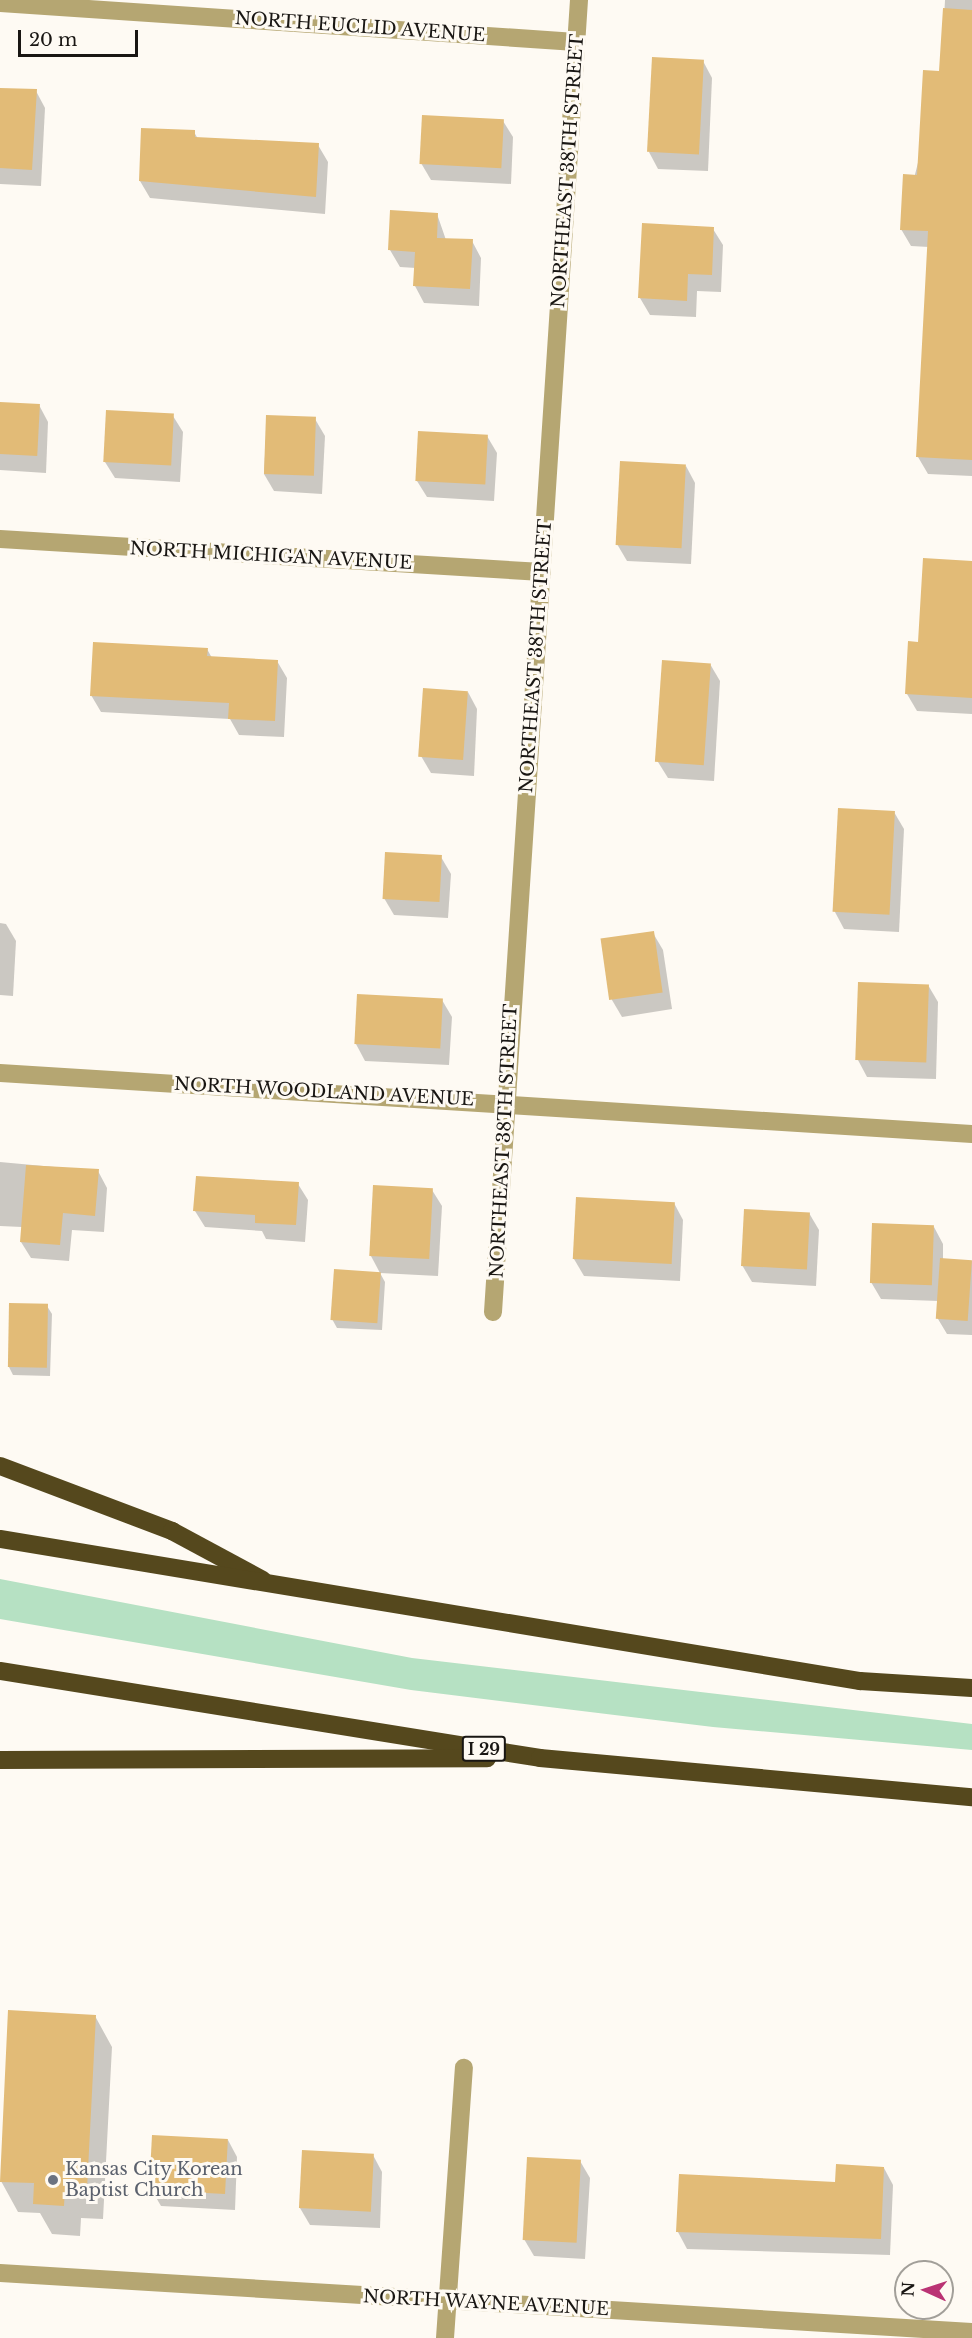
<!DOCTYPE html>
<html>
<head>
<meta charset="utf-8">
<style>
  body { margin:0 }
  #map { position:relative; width:972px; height:2338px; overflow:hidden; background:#fefaf3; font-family:"Libre Baskerville",serif }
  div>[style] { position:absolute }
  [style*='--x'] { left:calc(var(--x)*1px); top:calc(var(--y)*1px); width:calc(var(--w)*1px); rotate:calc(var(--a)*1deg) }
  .green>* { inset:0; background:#b6e1c3 }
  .shadow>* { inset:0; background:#0003 }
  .building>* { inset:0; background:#e2bb77; transform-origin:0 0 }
  .minor>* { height:18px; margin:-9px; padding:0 9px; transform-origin:9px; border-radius:9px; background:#b5a672 }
  .highway>* { height:18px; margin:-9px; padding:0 9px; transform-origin:9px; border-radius:9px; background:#55481d }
  .dots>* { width:16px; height:16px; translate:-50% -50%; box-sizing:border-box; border:3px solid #fefaf3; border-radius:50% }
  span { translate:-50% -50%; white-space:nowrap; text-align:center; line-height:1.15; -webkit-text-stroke:6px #fefaf3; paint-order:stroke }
  .shield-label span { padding:2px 4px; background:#fefaf3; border:2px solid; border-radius:4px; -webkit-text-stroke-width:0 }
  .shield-label { font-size:16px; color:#191613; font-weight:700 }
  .street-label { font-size:18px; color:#191613 }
  .worship-label { font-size:18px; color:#5b616d }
  .left { translate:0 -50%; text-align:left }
  .north { position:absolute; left:894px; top:2260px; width:60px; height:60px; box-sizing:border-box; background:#fefaf3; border:2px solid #a29f99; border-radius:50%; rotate:273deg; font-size:16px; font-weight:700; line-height:24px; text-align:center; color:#191613 }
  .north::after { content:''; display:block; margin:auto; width:21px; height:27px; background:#ba3374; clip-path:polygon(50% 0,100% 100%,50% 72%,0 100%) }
  .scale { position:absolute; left:18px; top:30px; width:120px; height:27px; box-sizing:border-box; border:3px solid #191613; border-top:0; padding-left:8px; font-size:18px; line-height:21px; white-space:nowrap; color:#191613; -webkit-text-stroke:4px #fefaf3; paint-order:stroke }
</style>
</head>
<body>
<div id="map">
  <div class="green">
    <div style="clip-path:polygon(0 1579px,412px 1658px,972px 1724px,972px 1750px,713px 1727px,411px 1690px,0 1619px)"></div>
  </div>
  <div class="shadow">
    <div style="clip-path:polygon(945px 0,972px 0,972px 476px,928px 474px,918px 457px,929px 247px,911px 246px,901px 229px,941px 73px)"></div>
    <div style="clip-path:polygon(703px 61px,712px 78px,708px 171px,658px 169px,649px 152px)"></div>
    <div style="clip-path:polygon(0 89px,36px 91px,45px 108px,41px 186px,0 184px)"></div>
    <div style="clip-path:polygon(503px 121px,513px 137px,511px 184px,431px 180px,421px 163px)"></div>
    <div style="clip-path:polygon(194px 132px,198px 139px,318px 145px,328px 162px,325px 214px,150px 198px,140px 181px)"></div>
    <div style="clip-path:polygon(437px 214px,446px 240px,472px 241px,481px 258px,479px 306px,424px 303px,415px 286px,416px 268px,400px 267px,390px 250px)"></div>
    <div style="clip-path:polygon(713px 229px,723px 245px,721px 292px,697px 291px,696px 317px,650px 315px,640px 298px)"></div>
    <div style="clip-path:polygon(0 404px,39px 405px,48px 422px,46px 473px,0 470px)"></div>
    <div style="clip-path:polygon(173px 416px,183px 432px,180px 482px,115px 478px,105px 462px)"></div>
    <div style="clip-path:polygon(267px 416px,315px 419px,325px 436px,322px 494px,274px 491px,264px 474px)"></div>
    <div style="clip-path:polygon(487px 436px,497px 453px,494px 501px,427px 497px,417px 481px)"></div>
    <div style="clip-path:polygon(686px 466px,695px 483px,691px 564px,627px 561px,617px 544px)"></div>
    <div style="clip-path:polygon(972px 562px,972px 714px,917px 711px,907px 694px,920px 643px)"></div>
    <div style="clip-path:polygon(207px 649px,212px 658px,277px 661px,287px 678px,284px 737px,239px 735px,230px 719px,101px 712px,91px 695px)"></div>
    <div style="clip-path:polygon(710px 664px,720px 681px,714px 781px,668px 778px,658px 762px)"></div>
    <div style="clip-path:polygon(468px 692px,477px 709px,474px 776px,431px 773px,421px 756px)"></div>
    <div style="clip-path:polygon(840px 810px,894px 812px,904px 829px,899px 932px,844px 929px,835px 912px)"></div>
    <div style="clip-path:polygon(441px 857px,451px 874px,448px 918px,394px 915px,384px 898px)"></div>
    <div style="clip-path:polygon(0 923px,6px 924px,16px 941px,13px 996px,0 995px)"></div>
    <div style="clip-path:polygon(653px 933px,663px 950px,672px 1009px,622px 1017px,612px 1000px,603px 941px)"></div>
    <div style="clip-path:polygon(928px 985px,938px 1002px,936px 1079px,867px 1077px,858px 1060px)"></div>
    <div style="clip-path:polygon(442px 1000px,452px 1017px,449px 1065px,365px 1061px,356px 1044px)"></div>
    <div style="clip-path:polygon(0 1162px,98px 1171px,107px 1188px,104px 1232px,72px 1230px,69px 1261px,31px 1258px,21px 1242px,22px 1227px,0 1226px)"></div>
    <div style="clip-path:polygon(298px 1184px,308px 1200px,305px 1242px,266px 1239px,262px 1231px,205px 1227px,195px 1211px)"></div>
    <div style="clip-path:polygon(432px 1190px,442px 1206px,438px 1276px,380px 1273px,371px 1256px)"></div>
    <div style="clip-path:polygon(674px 1203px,683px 1220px,680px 1281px,584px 1276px,574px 1259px)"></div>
    <div style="clip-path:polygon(809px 1213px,819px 1230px,816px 1286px,752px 1282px,742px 1265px)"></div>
    <div style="clip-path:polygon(934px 1227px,943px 1244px,943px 1260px,972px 1261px,972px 1335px,947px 1334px,938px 1319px,939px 1301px,881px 1299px,871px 1282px)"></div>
    <div style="clip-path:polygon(380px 1273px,385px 1282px,382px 1330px,337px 1328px,332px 1319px)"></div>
    <div style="clip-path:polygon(47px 1306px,52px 1314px,50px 1376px,13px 1375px,9px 1367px)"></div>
    <div style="clip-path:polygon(95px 2016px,112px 2047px,103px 2219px,81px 2218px,80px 2236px,52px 2234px,40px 2213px,18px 2212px,1px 2181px)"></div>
    <div style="clip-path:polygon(228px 2140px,237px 2157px,235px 2210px,161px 2206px,151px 2189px)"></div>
    <div style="clip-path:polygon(373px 2155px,382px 2172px,380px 2228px,310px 2225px,300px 2208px)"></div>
    <div style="clip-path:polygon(580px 2161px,590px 2178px,585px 2259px,534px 2256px,524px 2239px)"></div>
    <div style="clip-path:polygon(884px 2168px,893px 2185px,890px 2255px,687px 2249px,678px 2232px)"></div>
  </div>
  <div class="building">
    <div style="clip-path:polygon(943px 8px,972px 10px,972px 460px,916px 457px,928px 231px,900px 230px,903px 174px,917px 175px,923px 70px,939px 71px)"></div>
    <div style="left:652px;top:57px;width:52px;height:95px;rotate:3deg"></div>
    <div style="clip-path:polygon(0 88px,37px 89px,32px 170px,0 168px)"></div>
    <div style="left:422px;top:115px;width:82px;height:49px;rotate:3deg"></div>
    <div style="clip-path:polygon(141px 128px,195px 130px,195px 137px,319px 143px,316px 197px,139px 181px)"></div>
    <div style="clip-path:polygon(390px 210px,438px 213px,437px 238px,473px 239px,470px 289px,413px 286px,415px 252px,388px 250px)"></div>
    <div style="clip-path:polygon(642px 223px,714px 227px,712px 275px,688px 274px,687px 301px,638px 298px)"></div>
    <div style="left:0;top:402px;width:40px;height:52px;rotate:3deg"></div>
    <div style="left:106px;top:410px;width:68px;height:52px;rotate:3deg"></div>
    <div style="left:266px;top:415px;width:50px;height:59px;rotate:2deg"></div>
    <div style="left:418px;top:431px;width:70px;height:50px;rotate:3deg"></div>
    <div style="left:620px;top:461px;width:66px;height:84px;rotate:3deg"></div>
    <div style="clip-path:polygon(923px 558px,972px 561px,972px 698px,905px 694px,908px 641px,918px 642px)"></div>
    <div style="clip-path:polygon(93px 642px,208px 648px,207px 656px,278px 660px,275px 721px,228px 719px,229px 703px,90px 696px)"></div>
    <div style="left:662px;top:660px;width:49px;height:102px;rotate:4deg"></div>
    <div style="left:423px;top:688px;width:45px;height:69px;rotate:4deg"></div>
    <div style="left:838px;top:808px;width:57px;height:104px;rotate:3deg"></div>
    <div style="left:385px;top:852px;width:57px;height:47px;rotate:3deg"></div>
    <div style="left:654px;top:931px;width:62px;height:54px;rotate:82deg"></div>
    <div style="left:858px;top:982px;width:71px;height:78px;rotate:2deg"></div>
    <div style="left:357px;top:994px;width:86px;height:50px;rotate:3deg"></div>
    <div style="clip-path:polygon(26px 1165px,99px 1169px,95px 1216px,63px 1213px,60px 1245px,20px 1242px)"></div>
    <div style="clip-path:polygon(196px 1176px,299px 1182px,296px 1225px,255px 1223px,255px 1215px,193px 1211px)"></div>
    <div style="left:373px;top:1185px;width:60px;height:71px;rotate:3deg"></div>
    <div style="left:576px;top:1197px;width:99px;height:62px;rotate:3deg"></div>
    <div style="left:744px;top:1209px;width:66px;height:57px;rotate:3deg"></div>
    <div style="left:872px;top:1223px;width:62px;height:60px;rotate:2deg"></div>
    <div style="left:940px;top:1258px;width:32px;height:61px;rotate:4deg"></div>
    <div style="left:334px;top:1269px;width:47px;height:51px;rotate:4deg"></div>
    <div style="left:9px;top:1303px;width:39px;height:64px;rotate:1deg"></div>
    <div style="clip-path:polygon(8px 2010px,96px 2015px,87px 2189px,65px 2188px,64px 2206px,33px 2204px,34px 2183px,0 2182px)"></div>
    <div style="left:152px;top:2135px;width:76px;height:55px;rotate:3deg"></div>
    <div style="left:302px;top:2150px;width:72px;height:58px;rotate:3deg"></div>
    <div style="left:527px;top:2157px;width:54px;height:83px;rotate:3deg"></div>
    <div style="clip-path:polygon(836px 2164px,884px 2167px,881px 2239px,676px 2232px,679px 2174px,835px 2182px)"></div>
  </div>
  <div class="minor">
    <div style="--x:0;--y:3;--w:577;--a:3.87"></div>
    <div style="--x:0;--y:539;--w:543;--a:3.48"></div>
    <div style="--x:0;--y:1073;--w:974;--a:3.59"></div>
    <div style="--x:493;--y:1312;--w:1315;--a:-86.25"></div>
    <div style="--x:0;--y:2273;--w:974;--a:3.47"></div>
    <div style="--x:445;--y:2338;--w:271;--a:-86"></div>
  </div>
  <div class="highway">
    <div style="--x:0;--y:1466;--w:184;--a:20.7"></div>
    <div style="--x:172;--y:1531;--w:103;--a:28.3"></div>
    <div style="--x:0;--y:1539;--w:872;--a:9.38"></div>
    <div style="--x:860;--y:1681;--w:112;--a:3.6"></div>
    <div style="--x:0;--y:1671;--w:547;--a:9.15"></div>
    <div style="--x:540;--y:1758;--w:434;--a:5.2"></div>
    <div style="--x:0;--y:1760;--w:487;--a:-0.2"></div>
  </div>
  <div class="dots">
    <div style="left:53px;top:2180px;background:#6b7280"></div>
  </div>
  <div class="shield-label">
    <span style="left:484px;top:1749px">I 29</span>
  </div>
  <div class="street-label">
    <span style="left:360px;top:27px;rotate:4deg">NORTH EUCLID AVENUE</span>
    <span style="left:568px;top:171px;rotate:-86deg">NORTHEAST 38TH STREET</span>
    <span style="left:271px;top:556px;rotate:3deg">NORTH MICHIGAN AVENUE</span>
    <span style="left:536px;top:656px;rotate:-86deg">NORTHEAST 38TH STREET</span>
    <span style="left:324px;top:1092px;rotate:3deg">NORTH WOODLAND AVENUE</span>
    <span style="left:504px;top:1141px;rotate:-87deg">NORTHEAST 38TH STREET</span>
    <span style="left:486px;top:2303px;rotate:3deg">NORTH WAYNE AVENUE</span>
  </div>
  <div class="worship-label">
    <span class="left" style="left:65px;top:2180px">Kansas City Korean<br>Baptist Church</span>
  </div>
  <div class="north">N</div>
  <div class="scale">20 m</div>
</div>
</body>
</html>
